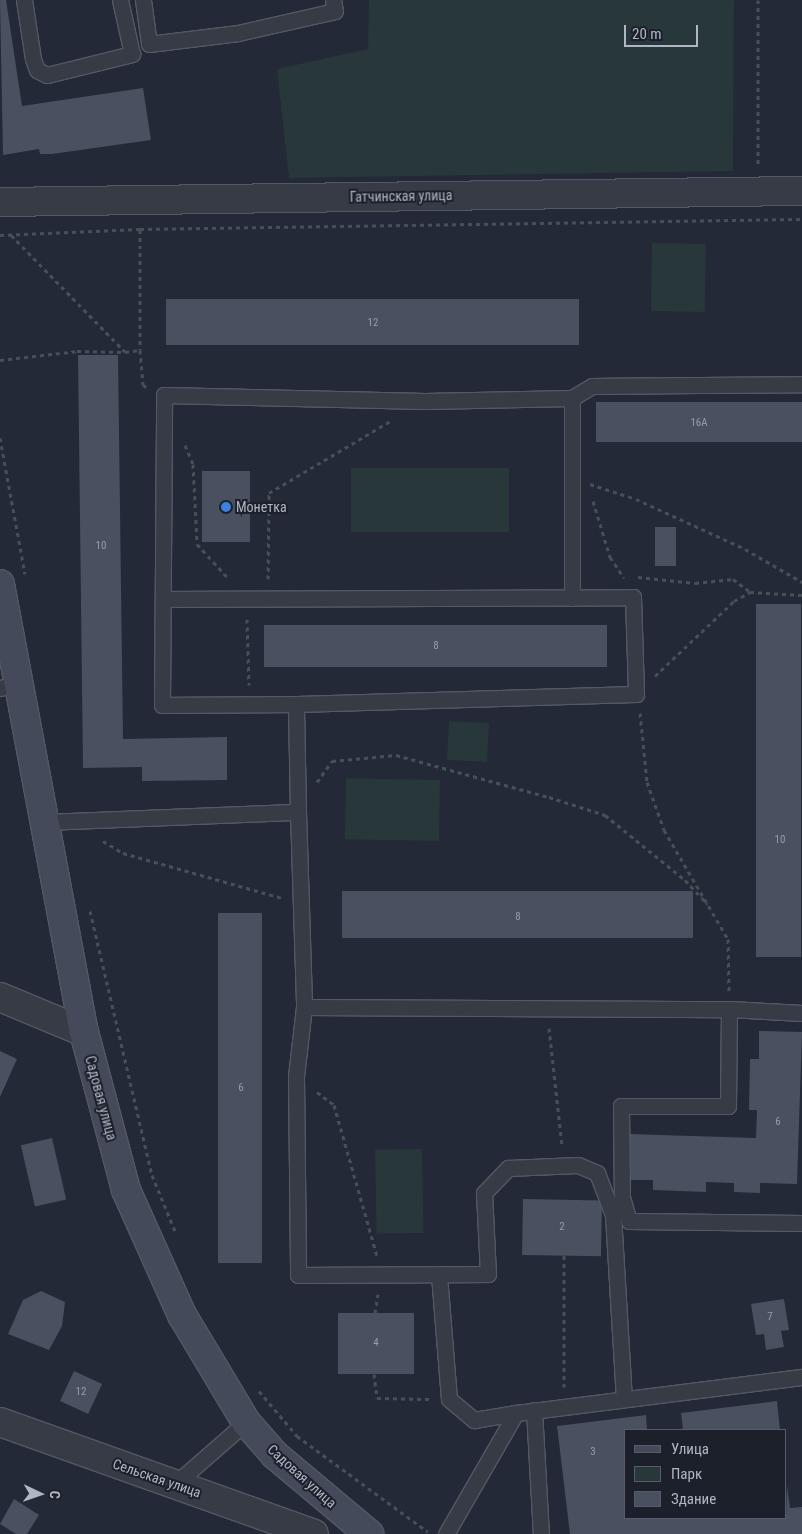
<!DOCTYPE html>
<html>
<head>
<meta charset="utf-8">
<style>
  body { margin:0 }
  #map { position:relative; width:802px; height:1534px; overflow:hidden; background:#232936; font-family:"Roboto Condensed",sans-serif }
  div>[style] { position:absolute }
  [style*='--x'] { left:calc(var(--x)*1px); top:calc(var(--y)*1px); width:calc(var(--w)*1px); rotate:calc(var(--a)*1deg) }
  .green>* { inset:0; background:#27373a; transform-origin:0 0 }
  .building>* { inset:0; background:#49505f; transform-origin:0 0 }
  .path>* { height:3px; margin-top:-1.5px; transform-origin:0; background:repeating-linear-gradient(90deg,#445256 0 4px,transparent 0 8px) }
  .roads { filter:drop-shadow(1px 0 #535964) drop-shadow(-1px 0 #535964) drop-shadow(0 1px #535964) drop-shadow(0 -1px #535964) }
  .service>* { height:15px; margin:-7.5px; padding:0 7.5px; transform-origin:7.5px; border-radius:7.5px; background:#363b46 }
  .minor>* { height:28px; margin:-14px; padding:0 14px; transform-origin:14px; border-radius:14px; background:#363b46 }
  .tertiary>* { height:28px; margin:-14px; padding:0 14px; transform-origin:14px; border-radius:14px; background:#363b46 }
  .secondary>* { height:28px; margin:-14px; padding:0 14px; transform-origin:14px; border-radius:14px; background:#444a59 }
  .dots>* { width:14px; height:14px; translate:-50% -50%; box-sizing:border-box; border:2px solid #1b202b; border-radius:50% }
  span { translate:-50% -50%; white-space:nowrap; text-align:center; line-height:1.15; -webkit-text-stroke:4px #1b202b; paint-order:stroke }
  .number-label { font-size:11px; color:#969caa }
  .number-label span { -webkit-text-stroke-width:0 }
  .street-label { font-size:14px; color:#b0b6c3 }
  .poi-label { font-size:14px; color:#b0b6c3 }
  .left { translate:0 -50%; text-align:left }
  .legend { position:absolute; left:624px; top:1429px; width:162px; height:90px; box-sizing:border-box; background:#1b202b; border:1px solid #575c68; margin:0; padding:6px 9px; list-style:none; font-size:15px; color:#b0b6c3 }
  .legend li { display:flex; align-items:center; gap:10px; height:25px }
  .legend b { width:25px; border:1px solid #575c68 }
  .north { position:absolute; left:15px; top:1469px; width:50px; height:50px; -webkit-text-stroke:4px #1b202b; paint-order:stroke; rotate:93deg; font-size:14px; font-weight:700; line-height:20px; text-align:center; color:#b0b6c3 }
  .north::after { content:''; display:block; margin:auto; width:18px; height:22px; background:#b0b6c3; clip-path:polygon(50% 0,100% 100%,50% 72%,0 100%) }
  .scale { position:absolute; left:624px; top:25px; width:74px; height:22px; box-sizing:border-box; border:2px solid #b0b6c3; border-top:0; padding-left:6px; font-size:15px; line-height:18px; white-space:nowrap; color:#b0b6c3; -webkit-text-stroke:4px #1b202b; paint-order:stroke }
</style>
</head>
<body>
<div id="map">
  <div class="green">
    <div style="clip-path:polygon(369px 0,734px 0,733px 171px,289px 178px,277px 69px,368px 49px)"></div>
    <div style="left:652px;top:243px;width:54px;height:68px;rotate:1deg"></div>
    <div style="left:351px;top:468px;width:158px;height:64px"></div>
    <div style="left:489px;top:723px;width:39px;height:40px;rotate:93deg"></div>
    <div style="left:440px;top:780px;width:61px;height:94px;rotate:91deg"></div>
    <div style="left:422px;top:1149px;width:84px;height:47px;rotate:89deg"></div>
  </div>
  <div class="building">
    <div style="clip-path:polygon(0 0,6px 0,22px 106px,143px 88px,151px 140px,52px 154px,40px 154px,39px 149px,3px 155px)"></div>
    <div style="left:579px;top:299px;width:46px;height:413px;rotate:90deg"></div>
    <div style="clip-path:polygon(78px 355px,118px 355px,123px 739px,227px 737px,227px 780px,142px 781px,142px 767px,83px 768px)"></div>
    <div style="left:802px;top:402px;width:40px;height:206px;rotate:90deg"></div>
    <div style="left:250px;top:471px;width:71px;height:48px;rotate:90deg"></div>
    <div style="left:655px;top:527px;width:21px;height:39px"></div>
    <div style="left:801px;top:604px;width:353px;height:45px;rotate:90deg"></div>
    <div style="left:264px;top:625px;width:343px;height:42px"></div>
    <div style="left:693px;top:891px;width:47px;height:351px;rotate:90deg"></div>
    <div style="left:262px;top:913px;width:350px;height:44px;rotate:90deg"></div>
    <div style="clip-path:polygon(759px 1031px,802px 1032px,797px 1184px,760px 1183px,760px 1193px,734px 1192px,734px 1183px,706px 1182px,706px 1192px,653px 1190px,653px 1180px,627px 1180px,628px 1134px,756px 1138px,757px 1110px,749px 1110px,750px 1059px,759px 1059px)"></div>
    <div style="clip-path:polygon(0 1051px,17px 1059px,0 1097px)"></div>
    <div style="left:52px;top:1138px;width:63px;height:32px;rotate:77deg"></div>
    <div style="left:523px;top:1199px;width:79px;height:56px;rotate:1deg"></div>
    <div style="clip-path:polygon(41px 1291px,65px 1302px,62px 1326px,49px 1350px,8px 1334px,23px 1300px)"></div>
    <div style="clip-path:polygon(784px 1299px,789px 1330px,781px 1331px,784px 1347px,766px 1350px,764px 1334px,756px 1335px,751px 1304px)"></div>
    <div style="left:338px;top:1313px;width:76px;height:61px"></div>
    <div style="left:74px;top:1371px;width:31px;height:33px;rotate:25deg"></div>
    <div style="clip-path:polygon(777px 1401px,780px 1430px,683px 1430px,681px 1413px)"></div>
    <div style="clip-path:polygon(646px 1415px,647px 1430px,626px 1430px,626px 1518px,786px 1518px,787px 1485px,790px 1508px,802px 1507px,802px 1534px,570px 1534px,557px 1426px)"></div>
    <div style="clip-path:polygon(14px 1499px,39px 1515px,27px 1534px,16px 1534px,0 1524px)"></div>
  </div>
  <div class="path">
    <div style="--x:758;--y:0;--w:167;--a:90"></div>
    <div style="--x:140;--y:229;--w:121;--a:90"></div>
    <div style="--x:140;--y:350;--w:35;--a:85"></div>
    <div style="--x:143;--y:385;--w:6;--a:31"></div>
    <div style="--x:0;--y:235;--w:140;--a:-2.5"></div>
    <div style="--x:140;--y:229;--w:662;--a:-0.87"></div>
    <div style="--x:11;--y:235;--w:163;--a:45.7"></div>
    <div style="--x:125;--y:352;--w:15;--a:-8"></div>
    <div style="--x:0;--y:360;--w:78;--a:-6.7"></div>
    <div style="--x:77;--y:351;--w:47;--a:1.2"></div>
    <div style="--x:0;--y:438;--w:138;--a:79.6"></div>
    <div style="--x:185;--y:445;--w:21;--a:67"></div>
    <div style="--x:193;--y:464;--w:80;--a:87.1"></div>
    <div style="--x:197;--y:544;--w:47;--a:47.6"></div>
    <div style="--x:590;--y:484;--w:48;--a:18.1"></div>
    <div style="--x:636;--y:499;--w:120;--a:24.6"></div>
    <div style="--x:745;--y:549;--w:66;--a:30.1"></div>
    <div style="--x:593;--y:501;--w:59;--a:73.1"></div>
    <div style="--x:610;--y:557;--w:25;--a:56"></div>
    <div style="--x:638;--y:577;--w:57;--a:6"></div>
    <div style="--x:695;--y:583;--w:38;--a:-6"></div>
    <div style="--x:733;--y:579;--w:21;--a:37"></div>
    <div style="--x:268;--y:579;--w:86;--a:-89.3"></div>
    <div style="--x:269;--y:493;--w:143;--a:-30.7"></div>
    <div style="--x:247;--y:619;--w:66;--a:88.3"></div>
    <div style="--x:655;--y:676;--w:109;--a:-43.5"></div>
    <div style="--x:734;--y:601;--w:18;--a:-29"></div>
    <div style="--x:750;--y:592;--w:52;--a:3.3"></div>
    <div style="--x:640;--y:713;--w:69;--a:84.2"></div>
    <div style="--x:647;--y:782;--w:51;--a:70.5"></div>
    <div style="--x:664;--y:830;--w:126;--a:59.6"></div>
    <div style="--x:728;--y:939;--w:52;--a:88.9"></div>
    <div style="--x:317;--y:782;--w:26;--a:-54"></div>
    <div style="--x:332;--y:761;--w:64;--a:-5.4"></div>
    <div style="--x:396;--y:755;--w:159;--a:15.4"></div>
    <div style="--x:549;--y:797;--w:59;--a:17.8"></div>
    <div style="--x:605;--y:815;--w:103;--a:39.1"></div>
    <div style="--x:685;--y:880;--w:33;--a:47"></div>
    <div style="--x:103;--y:841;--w:23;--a:31"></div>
    <div style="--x:123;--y:853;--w:165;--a:15.8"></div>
    <div style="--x:90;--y:911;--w:271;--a:76.8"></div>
    <div style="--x:152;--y:1175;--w:61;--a:67.7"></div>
    <div style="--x:549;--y:1028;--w:119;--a:83.7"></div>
    <div style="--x:317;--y:1092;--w:21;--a:37"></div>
    <div style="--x:334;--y:1105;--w:157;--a:74.1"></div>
    <div style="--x:375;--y:1313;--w:19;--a:-81"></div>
    <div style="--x:374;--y:1374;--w:24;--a:83"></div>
    <div style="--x:377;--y:1398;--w:52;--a:1.1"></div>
    <div style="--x:564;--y:1387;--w:132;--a:-90"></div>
    <div style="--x:259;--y:1391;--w:59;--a:49.8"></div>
    <div style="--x:297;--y:1436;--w:162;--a:36.2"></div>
  </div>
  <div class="roads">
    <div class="service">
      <div style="--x:24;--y:0;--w:60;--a:81.3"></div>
      <div style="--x:33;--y:59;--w:12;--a:70"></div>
      <div style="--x:37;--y:70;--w:11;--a:27"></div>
      <div style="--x:47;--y:75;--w:88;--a:-13.9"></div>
      <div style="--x:132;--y:54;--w:55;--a:-102.5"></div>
      <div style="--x:143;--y:0;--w:44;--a:82.2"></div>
      <div style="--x:149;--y:44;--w:90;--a:-7"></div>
      <div style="--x:238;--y:33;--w:99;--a:-12.8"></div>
      <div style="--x:335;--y:11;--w:11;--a:-100"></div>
      <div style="--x:572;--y:598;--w:200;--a:-90"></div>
      <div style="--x:163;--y:599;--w:470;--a:-0.2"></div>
      <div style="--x:633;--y:597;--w:97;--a:88.2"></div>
      <div style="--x:636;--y:694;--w:340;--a:178.3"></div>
      <div style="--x:0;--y:688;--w:18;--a:-13"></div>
      <div style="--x:298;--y:812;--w:195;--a:88.2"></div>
      <div style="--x:304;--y:1007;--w:69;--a:96.6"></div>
      <div style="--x:296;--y:1076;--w:199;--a:89.4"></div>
      <div style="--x:298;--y:1275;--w:190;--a:-0.3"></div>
      <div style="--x:488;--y:1274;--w:81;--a:-92.8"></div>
      <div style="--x:484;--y:1193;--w:35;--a:-46"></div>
      <div style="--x:508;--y:1168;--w:70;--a:-2.5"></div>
      <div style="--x:578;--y:1165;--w:21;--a:23"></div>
      <div style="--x:597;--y:1173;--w:45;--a:69.1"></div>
      <div style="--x:613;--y:1215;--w:183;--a:86.6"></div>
      <div style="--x:46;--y:822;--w:252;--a:-2.3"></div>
      <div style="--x:298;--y:812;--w:108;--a:-91.1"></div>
      <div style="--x:296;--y:704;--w:134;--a:179.6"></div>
      <div style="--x:162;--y:705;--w:310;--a:-89.6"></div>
      <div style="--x:164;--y:395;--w:261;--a:1.3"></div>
      <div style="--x:425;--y:401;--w:147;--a:-1.2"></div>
      <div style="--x:572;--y:398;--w:23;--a:-31"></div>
      <div style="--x:592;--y:386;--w:210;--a:-0.5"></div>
      <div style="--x:304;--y:1007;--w:425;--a:0.3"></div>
      <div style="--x:802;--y:1013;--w:73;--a:-176.9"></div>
      <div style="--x:729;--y:1009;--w:97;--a:90.6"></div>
      <div style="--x:728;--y:1106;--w:107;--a:180"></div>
      <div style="--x:621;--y:1106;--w:91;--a:89.4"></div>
      <div style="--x:622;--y:1197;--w:25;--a:74"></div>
      <div style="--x:629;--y:1221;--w:173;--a:0.7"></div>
      <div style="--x:439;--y:1275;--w:124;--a:85.4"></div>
      <div style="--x:449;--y:1399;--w:33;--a:40"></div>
      <div style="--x:474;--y:1420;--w:43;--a:-9.5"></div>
      <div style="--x:534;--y:1410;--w:124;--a:86.8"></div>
      <div style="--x:175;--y:1484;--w:94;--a:-41.1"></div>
      <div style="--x:446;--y:1534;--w:140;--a:-60"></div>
      <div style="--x:516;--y:1413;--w:288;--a:-7.2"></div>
    </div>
    <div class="minor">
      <div style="--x:0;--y:997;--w:91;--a:22.6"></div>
      <div style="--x:0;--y:1422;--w:333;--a:19.6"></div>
    </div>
    <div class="tertiary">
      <div style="--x:0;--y:202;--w:802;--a:-0.79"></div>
    </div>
    <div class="secondary">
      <div style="--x:0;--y:584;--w:456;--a:79.4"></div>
      <div style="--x:84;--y:1032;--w:163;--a:75.1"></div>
      <div style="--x:126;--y:1190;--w:137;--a:65.9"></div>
      <div style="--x:182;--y:1315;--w:125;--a:59.1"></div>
      <div style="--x:246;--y:1422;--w:44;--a:48.7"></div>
      <div style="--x:275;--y:1455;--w:123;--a:40"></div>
    </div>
  </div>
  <div class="dots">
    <div style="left:226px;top:507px;background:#3f7fe0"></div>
  </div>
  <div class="number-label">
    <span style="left:373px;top:323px">12</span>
    <span style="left:699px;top:423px">16А</span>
    <span style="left:101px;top:546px">10</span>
    <span style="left:436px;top:646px">8</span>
    <span style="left:780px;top:840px">10</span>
    <span style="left:518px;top:917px">8</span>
    <span style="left:241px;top:1088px">6</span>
    <span style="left:778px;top:1122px">6</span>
    <span style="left:562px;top:1227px">2</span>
    <span style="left:770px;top:1317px">7</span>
    <span style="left:376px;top:1343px">4</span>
    <span style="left:81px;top:1392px">12</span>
    <span style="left:593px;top:1452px">3</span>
  </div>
  <div class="street-label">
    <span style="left:401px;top:196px;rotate:-1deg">Гатчинская улица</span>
    <span style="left:101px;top:1098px;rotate:75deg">Садовая улица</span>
    <span style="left:302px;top:1476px;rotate:42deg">Садовая улица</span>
    <span style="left:157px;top:1478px;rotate:19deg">Сельская улица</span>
  </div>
  <div class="poi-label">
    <span class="left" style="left:236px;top:507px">Монетка</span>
  </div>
  <ul class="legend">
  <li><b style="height:6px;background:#444a59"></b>Улица</li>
  <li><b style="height:14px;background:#27373a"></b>Парк</li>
  <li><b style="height:14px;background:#49505f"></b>Здание</li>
  </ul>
  <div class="north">С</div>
  <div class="scale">20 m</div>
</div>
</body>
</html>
